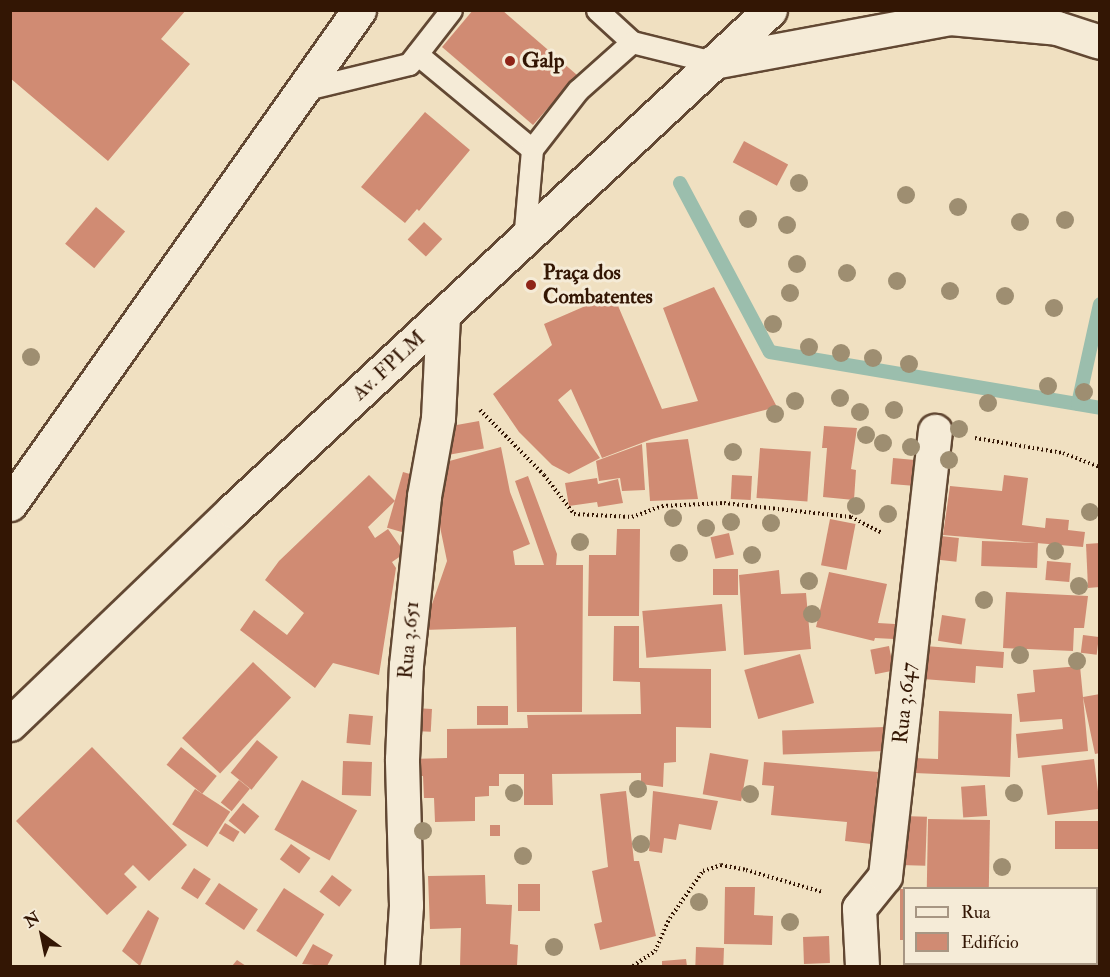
<!DOCTYPE html>
<html>
<head>
<meta charset="utf-8">
<style>
  body { margin:0 }
  #map { position:relative; width:1110px; height:977px; overflow:hidden; background:#f0e0c1; font-family:"IM FELL Double Pica",serif }
  div>[style] { position:absolute }
  [style*='--x'] { left:calc(var(--x)*1px); top:calc(var(--y)*1px); width:calc(var(--w)*1px); rotate:calc(var(--a)*1deg) }
  .green>* { inset:0; background:#b9c293 }
  .stream>* { height:14px; margin:-7px; padding:0 7px; transform-origin:7px; border-radius:7px; background:#9bbead }
  .building>* { inset:0; background:#d08b73; transform-origin:0 0 }
  .path>* { height:4px; margin-top:-2px; transform-origin:0; background:repeating-linear-gradient(90deg,#331604 0 1.5px,transparent 0 4.5px) }
  .roads { filter:drop-shadow(2px 0 #624833) drop-shadow(-2px 0 #624833) drop-shadow(0 2px #624833) drop-shadow(0 -2px #624833) }
  .service>* { height:21px; margin:-10.5px; padding:0 10.5px; transform-origin:10.5px; border-radius:10.5px; background:#f5ebd7 }
  .minor>* { height:33px; margin:-16.5px; padding:0 16.5px; transform-origin:16.5px; border-radius:16.5px; background:#f5ebd7 }
  .secondary>* { height:33px; margin:-16.5px; padding:0 16.5px; transform-origin:16.5px; border-radius:16.5px; background:#f5ebd7 }
  .trees>* { width:18px; height:18px; margin:-9px; border-radius:50%; background:#9e8e71 }
  .dots>* { width:16px; height:16px; translate:-50% -50%; box-sizing:border-box; border:3px solid #f5ebd7; border-radius:50% }
  span { translate:-50% -50%; white-space:nowrap; text-align:center; line-height:1.15; -webkit-text-stroke:6px #f5ebd7; paint-order:stroke }
  .poi-label { font-size:21px; color:#331604; font-weight:700 }
  .left { translate:0 -50%; text-align:left }
  .street-label { font-size:21px; color:#331604 }
  .frame { position:absolute; inset:0; border:12px solid #331604; pointer-events:none }
  .legend { position:absolute; left:903px; top:887px; width:195px; height:78px; box-sizing:border-box; background:#f5ebd7; border:2px solid #a79683; margin:0; padding:8px 10px; list-style:none; font-size:18px; color:#331604 }
  .legend li { display:flex; align-items:center; gap:12px; height:30px }
  .legend b { width:30px; border:2px solid #a79683 }
  .north { position:absolute; left:12px; top:905px; width:60px; height:60px; -webkit-text-stroke:4px #f5ebd7; paint-order:stroke; rotate:327deg; font-size:16px; font-weight:700; line-height:24px; text-align:center; color:#331604 }
  .north::after { content:''; display:block; margin:auto; width:21px; height:27px; background:#331604; clip-path:polygon(50% 0,100% 100%,50% 72%,0 100%) }
</style>
</head>
<body>
<div id="map">
  <div class="green">
    <div style="clip-path:polygon(1097px 958px,1099px 966px,982px 966px,1096px 964px)"></div>
  </div>
  <div class="stream">
    <div style="--x:680;--y:183;--w:191;--a:62"></div>
    <div style="--x:770;--y:352;--w:335;--a:9.6"></div>
    <div style="--x:1078;--y:404;--w:102;--a:-77.6"></div>
  </div>
  <div class="building">
    <div style="clip-path:polygon(10px 10px,186px 10px,161px 39px,190px 64px,108px 161px,10px 78px)"></div>
    <div style="clip-path:polygon(473px 10px,502px 10px,577px 75px,533px 125px,442px 47px)"></div>
    <div style="clip-path:polygon(425px 112px,470px 150px,419px 211px,417px 209px,405px 223px,361px 187px)"></div>
    <div style="left:744px;top:141px;width:50px;height:24px;rotate:28deg"></div>
    <div style="left:96px;top:207px;width:38px;height:48px;rotate:40deg"></div>
    <div style="left:424px;top:222px;width:25px;height:24px;rotate:43deg"></div>
    <div style="clip-path:polygon(714px 287px,777px 407px,652px 439px,602px 458px,571px 389px,558px 400px,600px 458px,569px 474px,552px 465px,519px 432px,493px 394px,552px 345px,544px 324px,613px 294px,662px 409px,698px 401px,663px 308px)"></div>
    <div style="left:479px;top:421px;width:28px;height:34px;rotate:80deg"></div>
    <div style="clip-path:polygon(824px 426px,857px 428px,851px 469px,856px 470px,854px 500px,823px 497px,827px 448px,822px 448px)"></div>
    <div style="clip-path:polygon(688px 439px,698px 499px,650px 501px,646px 443px)"></div>
    <div style="clip-path:polygon(642px 444px,645px 490px,622px 491px,620px 478px,599px 481px,596px 461px)"></div>
    <div style="clip-path:polygon(501px 447px,510px 492px,530px 544px,513px 551px,515px 565px,544px 565px,515px 481px,528px 476px,557px 554px,556px 565px,583px 565px,582px 712px,517px 712px,516px 627px,423px 630px,447px 561px,439px 522px,442px 463px)"></div>
    <div style="left:760px;top:448px;width:51px;height:50px;rotate:4deg"></div>
    <div style="left:893px;top:458px;width:22px;height:26px;rotate:5deg"></div>
    <div style="left:403px;top:472px;width:18px;height:58px;rotate:16deg"></div>
    <div style="clip-path:polygon(369px 475px,395px 501px,368px 527px,375px 538px,388px 529px,405px 553px,392px 562px,396px 568px,379px 675px,333px 663px,315px 688px,240px 630px,254px 610px,287px 635px,304px 613px,265px 580px,279px 561px)"></div>
    <div style="left:732px;top:475px;width:20px;height:24px;rotate:3deg"></div>
    <div style="clip-path:polygon(1004px 475px,1028px 478px,1022px 525px,1045px 528px,1046px 518px,1069px 520px,1068px 530px,1085px 532px,1083px 547px,943px 535px,950px 486px,1002px 491px)"></div>
    <div style="clip-path:polygon(597px 478px,598px 484px,618px 479px,623px 503px,598px 507px,597px 502px,569px 506px,565px 483px)"></div>
    <div style="left:830px;top:519px;width:26px;height:47px;rotate:11deg"></div>
    <div style="clip-path:polygon(617px 529px,640px 529px,639px 616px,588px 616px,589px 555px,616px 555px)"></div>
    <div style="left:729px;top:533px;width:22px;height:19px;rotate:77deg"></div>
    <div style="left:941px;top:536px;width:18px;height:24px;rotate:6deg"></div>
    <div style="left:982px;top:541px;width:56px;height:25px;rotate:2deg"></div>
    <div style="clip-path:polygon(1100px 543px,1100px 587px,1088px 588px,1086px 544px)"></div>
    <div style="left:1047px;top:561px;width:24px;height:19px;rotate:5deg"></div>
    <div style="left:713px;top:569px;width:25px;height:26px"></div>
    <div style="clip-path:polygon(779px 570px,781px 594px,806px 593px,811px 649px,744px 655px,739px 575px)"></div>
    <div style="clip-path:polygon(829px 572px,887px 584px,878px 623px,895px 624px,894px 639px,875px 638px,874px 641px,816px 627px)"></div>
    <div style="clip-path:polygon(1006px 592px,1088px 596px,1084px 628px,1074px 628px,1073px 651px,1003px 648px)"></div>
    <div style="left:722px;top:604px;width:47px;height:80px;rotate:85deg"></div>
    <div style="left:942px;top:615px;width:24px;height:26px;rotate:9deg"></div>
    <div style="clip-path:polygon(614px 626px,639px 626px,639px 668px,711px 669px,711px 728px,676px 727px,676px 762px,664px 763px,663px 787px,641px 784px,641px 773px,552px 774px,553px 805px,524px 805px,524px 774px,499px 774px,499px 786px,489px 786px,489px 796px,475px 797px,475px 821px,435px 822px,434px 798px,424px 798px,423px 776px,410px 776px,410px 759px,447px 758px,447px 729px,528px 728px,527px 715px,641px 714px,640px 682px,613px 681px)"></div>
    <div style="left:1083px;top:635px;width:16px;height:18px;rotate:7deg"></div>
    <div style="left:889px;top:646px;width:25px;height:19px;rotate:79deg"></div>
    <div style="clip-path:polygon(925px 646px,1004px 652px,1003px 668px,976px 666px,975px 683px,923px 679px)"></div>
    <div style="left:800px;top:654px;width:51px;height:58px;rotate:74deg"></div>
    <div style="left:253px;top:662px;width:52px;height:104px;rotate:43deg"></div>
    <div style="clip-path:polygon(1080px 666px,1083px 697px,1100px 694px,1100px 753px,1095px 754px,1083px 697px,1088px 751px,1018px 758px,1016px 734px,1063px 729px,1062px 719px,1020px 722px,1017px 694px,1035px 692px,1033px 670px)"></div>
    <div style="left:508px;top:706px;width:19px;height:31px;rotate:90deg"></div>
    <div style="left:415px;top:708px;width:17px;height:23px;rotate:3deg"></div>
    <div style="clip-path:polygon(939px 711px,1012px 714px,1010px 777px,914px 773px,914px 758px,938px 759px)"></div>
    <div style="left:349px;top:714px;width:24px;height:29px;rotate:5deg"></div>
    <div style="left:885px;top:727px;width:24px;height:103px;rotate:88deg"></div>
    <div style="left:257px;top:740px;width:27px;height:42px;rotate:39deg"></div>
    <div style="clip-path:polygon(92px 747px,187px 845px,149px 881px,133px 865px,124px 874px,137px 887px,107px 915px,16px 821px)"></div>
    <div style="left:181px;top:747px;width:46px;height:23px;rotate:39deg"></div>
    <div style="left:710px;top:753px;width:39px;height:42px;rotate:10deg"></div>
    <div style="left:1094px;top:759px;width:50px;height:53px;rotate:83deg"></div>
    <div style="left:343px;top:761px;width:29px;height:34px;rotate:2deg"></div>
    <div style="clip-path:polygon(764px 762px,878px 772px,871px 844px,845px 841px,847px 822px,771px 815px,774px 786px,762px 785px)"></div>
    <div style="left:239px;top:780px;width:14px;height:29px;rotate:39deg"></div>
    <div style="left:302px;top:780px;width:63px;height:57px;rotate:29deg"></div>
    <div style="left:985px;top:785px;width:31px;height:24px;rotate:86deg"></div>
    <div style="left:195px;top:789px;width:42px;height:42px;rotate:33deg"></div>
    <div style="clip-path:polygon(626px 791px,634px 861px,639px 861px,656px 936px,600px 950px,594px 924px,602px 922px,592px 871px,608px 867px,600px 794px)"></div>
    <div style="clip-path:polygon(653px 791px,718px 801px,711px 830px,679px 824px,676px 840px,664px 838px,662px 853px,649px 851px)"></div>
    <div style="left:243px;top:803px;width:21px;height:23px;rotate:39deg"></div>
    <div style="left:902px;top:816px;width:25px;height:49px;rotate:2deg"></div>
    <div style="left:928px;top:819px;width:62px;height:69px;rotate:1deg"></div>
    <div style="left:1055px;top:821px;width:45px;height:28px"></div>
    <div style="left:225px;top:823px;width:17px;height:12px;rotate:31deg"></div>
    <div style="left:490px;top:825px;width:10px;height:11px"></div>
    <div style="left:291px;top:844px;width:24px;height:19px;rotate:36deg"></div>
    <div style="left:194px;top:868px;width:20px;height:24px;rotate:33deg"></div>
    <div style="left:332px;top:875px;width:25px;height:21px;rotate:37deg"></div>
    <div style="clip-path:polygon(485px 875px,486px 904px,512px 905px,510px 944px,518px 945px,517px 966px,460px 966px,461px 928px,430px 929px,428px 876px)"></div>
    <div style="left:219px;top:883px;width:47px;height:25px;rotate:34deg"></div>
    <div style="left:518px;top:884px;width:22px;height:27px"></div>
    <div style="clip-path:polygon(725px 887px,755px 887px,754px 915px,773px 916px,772px 945px,724px 944px)"></div>
    <div style="left:284px;top:888px;width:48px;height:51px;rotate:33deg"></div>
    <div style="left:900px;top:889px;width:4px;height:51px"></div>
    <div style="clip-path:polygon(148px 910px,159px 918px,140px 966px,122px 951px)"></div>
    <div style="clip-path:polygon(1096px 917px,1100px 917px,1096px 951px)"></div>
    <div style="left:829px;top:936px;width:27px;height:26px;rotate:88deg"></div>
    <div style="clip-path:polygon(313px 944px,333px 955px,327px 966px,302px 964px)"></div>
    <div style="left:696px;top:947px;width:28px;height:19px;rotate:2deg"></div>
    <div style="clip-path:polygon(686px 959px,687px 966px,662px 966px,662px 961px)"></div>
    <div style="clip-path:polygon(237px 960px,246px 966px,232px 966px)"></div>
  </div>
  <div class="path">
    <div style="--x:480;--y:410;--w:91;--a:45.4"></div>
    <div style="--x:544;--y:475;--w:49;--a:52.4"></div>
    <div style="--x:574;--y:514;--w:58;--a:3"></div>
    <div style="--x:632;--y:517;--w:32;--a:-20"></div>
    <div style="--x:662;--y:506;--w:62;--a:-2.8"></div>
    <div style="--x:724;--y:503;--w:128;--a:6.3"></div>
    <div style="--x:851;--y:517;--w:34;--a:27"></div>
    <div style="--x:975;--y:438;--w:89;--a:9.7"></div>
    <div style="--x:1063;--y:453;--w:40;--a:21"></div>
    <div style="--x:633;--y:966;--w:27;--a:-34"></div>
    <div style="--x:655;--y:951;--w:36;--a:-66"></div>
    <div style="--x:670;--y:918;--w:57;--a:-54.9"></div>
    <div style="--x:703;--y:871;--w:19;--a:-18"></div>
    <div style="--x:721;--y:865;--w:25;--a:11"></div>
    <div style="--x:746;--y:870;--w:79;--a:16.1"></div>
  </div>
  <div class="roads">
    <div class="service">
      <div style="--x:597;--y:10;--w:47;--a:42.4"></div>
      <div style="--x:632;--y:42;--w:83;--a:13.9"></div>
      <div style="--x:417;--y:54;--w:149;--a:39.6"></div>
      <div style="--x:306;--y:89;--w:106;--a:-13.6"></div>
      <div style="--x:409;--y:64;--w:68;--a:-52.1"></div>
      <div style="--x:524;--y:241;--w:92;--a:-85"></div>
      <div style="--x:532;--y:149;--w:75;--a:-52.1"></div>
      <div style="--x:578;--y:90;--w:72;--a:-41.6"></div>
    </div>
    <div class="minor">
      <div style="--x:402;--y:966;--w:61;--a:-86.2"></div>
      <div style="--x:406;--y:905;--w:146;--a:-91.6"></div>
      <div style="--x:402;--y:759;--w:94;--a:-87.6"></div>
      <div style="--x:406;--y:665;--w:170;--a:-83.9"></div>
      <div style="--x:424;--y:496;--w:79;--a:-79.8"></div>
      <div style="--x:438;--y:418;--w:102;--a:-87.2"></div>
      <div style="--x:862;--y:966;--w:58;--a:-93"></div>
      <div style="--x:859;--y:908;--w:41;--a:-50.9"></div>
      <div style="--x:885;--y:876;--w:448;--a:-83.6"></div>
    </div>
    <div class="secondary">
      <div style="--x:713;--y:62;--w:241;--a:-10.5"></div>
      <div style="--x:950;--y:18;--w:107;--a:5.3"></div>
      <div style="--x:1057;--y:28;--w:45;--a:18"></div>
      <div style="--x:10;--y:504;--w:605;--a:-54.76"></div>
      <div style="--x:10;--y:724;--w:308;--a:-43.8"></div>
      <div style="--x:232;--y:511;--w:735;--a:-42.96"></div>
    </div>
  </div>
  <div class="trees">
    <div style="left:799px;top:183px"></div>
    <div style="left:906px;top:195px"></div>
    <div style="left:958px;top:207px"></div>
    <div style="left:748px;top:219px"></div>
    <div style="left:1065px;top:220px"></div>
    <div style="left:1020px;top:222px"></div>
    <div style="left:787px;top:225px"></div>
    <div style="left:797px;top:264px"></div>
    <div style="left:847px;top:273px"></div>
    <div style="left:897px;top:281px"></div>
    <div style="left:950px;top:291px"></div>
    <div style="left:790px;top:293px"></div>
    <div style="left:1005px;top:296px"></div>
    <div style="left:1054px;top:308px"></div>
    <div style="left:773px;top:324px"></div>
    <div style="left:809px;top:347px"></div>
    <div style="left:841px;top:353px"></div>
    <div style="left:31px;top:357px"></div>
    <div style="left:873px;top:358px"></div>
    <div style="left:909px;top:364px"></div>
    <div style="left:1048px;top:386px"></div>
    <div style="left:1084px;top:392px"></div>
    <div style="left:840px;top:398px"></div>
    <div style="left:795px;top:401px"></div>
    <div style="left:988px;top:403px"></div>
    <div style="left:894px;top:410px"></div>
    <div style="left:860px;top:412px"></div>
    <div style="left:775px;top:414px"></div>
    <div style="left:959px;top:429px"></div>
    <div style="left:866px;top:435px"></div>
    <div style="left:883px;top:443px"></div>
    <div style="left:911px;top:447px"></div>
    <div style="left:733px;top:452px"></div>
    <div style="left:949px;top:460px"></div>
    <div style="left:856px;top:506px"></div>
    <div style="left:1090px;top:512px"></div>
    <div style="left:888px;top:514px"></div>
    <div style="left:673px;top:518px"></div>
    <div style="left:731px;top:522px"></div>
    <div style="left:771px;top:523px"></div>
    <div style="left:706px;top:528px"></div>
    <div style="left:580px;top:542px"></div>
    <div style="left:1055px;top:551px"></div>
    <div style="left:679px;top:553px"></div>
    <div style="left:752px;top:555px"></div>
    <div style="left:809px;top:581px"></div>
    <div style="left:1079px;top:586px"></div>
    <div style="left:984px;top:600px"></div>
    <div style="left:812px;top:614px"></div>
    <div style="left:1020px;top:655px"></div>
    <div style="left:1077px;top:661px"></div>
    <div style="left:638px;top:789px"></div>
    <div style="left:514px;top:793px"></div>
    <div style="left:1014px;top:793px"></div>
    <div style="left:750px;top:794px"></div>
    <div style="left:423px;top:831px"></div>
    <div style="left:641px;top:844px"></div>
    <div style="left:523px;top:856px"></div>
    <div style="left:1002px;top:867px"></div>
    <div style="left:699px;top:902px"></div>
    <div style="left:790px;top:922px"></div>
    <div style="left:554px;top:947px"></div>
  </div>
  <div class="dots">
    <div style="left:510px;top:61px;background:#8f2418"></div>
    <div style="left:531px;top:285px;background:#8f2418"></div>
  </div>
  <div class="poi-label">
    <span class="left" style="left:522px;top:61px">Galp</span>
    <span class="left" style="left:543px;top:285px">Praça dos<br>Combatentes</span>
  </div>
  <div class="street-label">
    <span style="left:389px;top:366px;rotate:-43deg">Av. FPLM</span>
    <span style="left:409px;top:640px;rotate:-85deg">Rua 3.651</span>
    <span style="left:905px;top:703px;rotate:-84deg">Rua 3.647</span>
  </div>
  <div class="frame"></div>
  <ul class="legend">
  <li><b style="height:8px;background:#f5ebd7"></b>Rua</li>
  <li><b style="height:16px;background:#d08b73"></b>Edifício</li>
  </ul>
  <div class="north">N</div>
</div>
</body>
</html>
